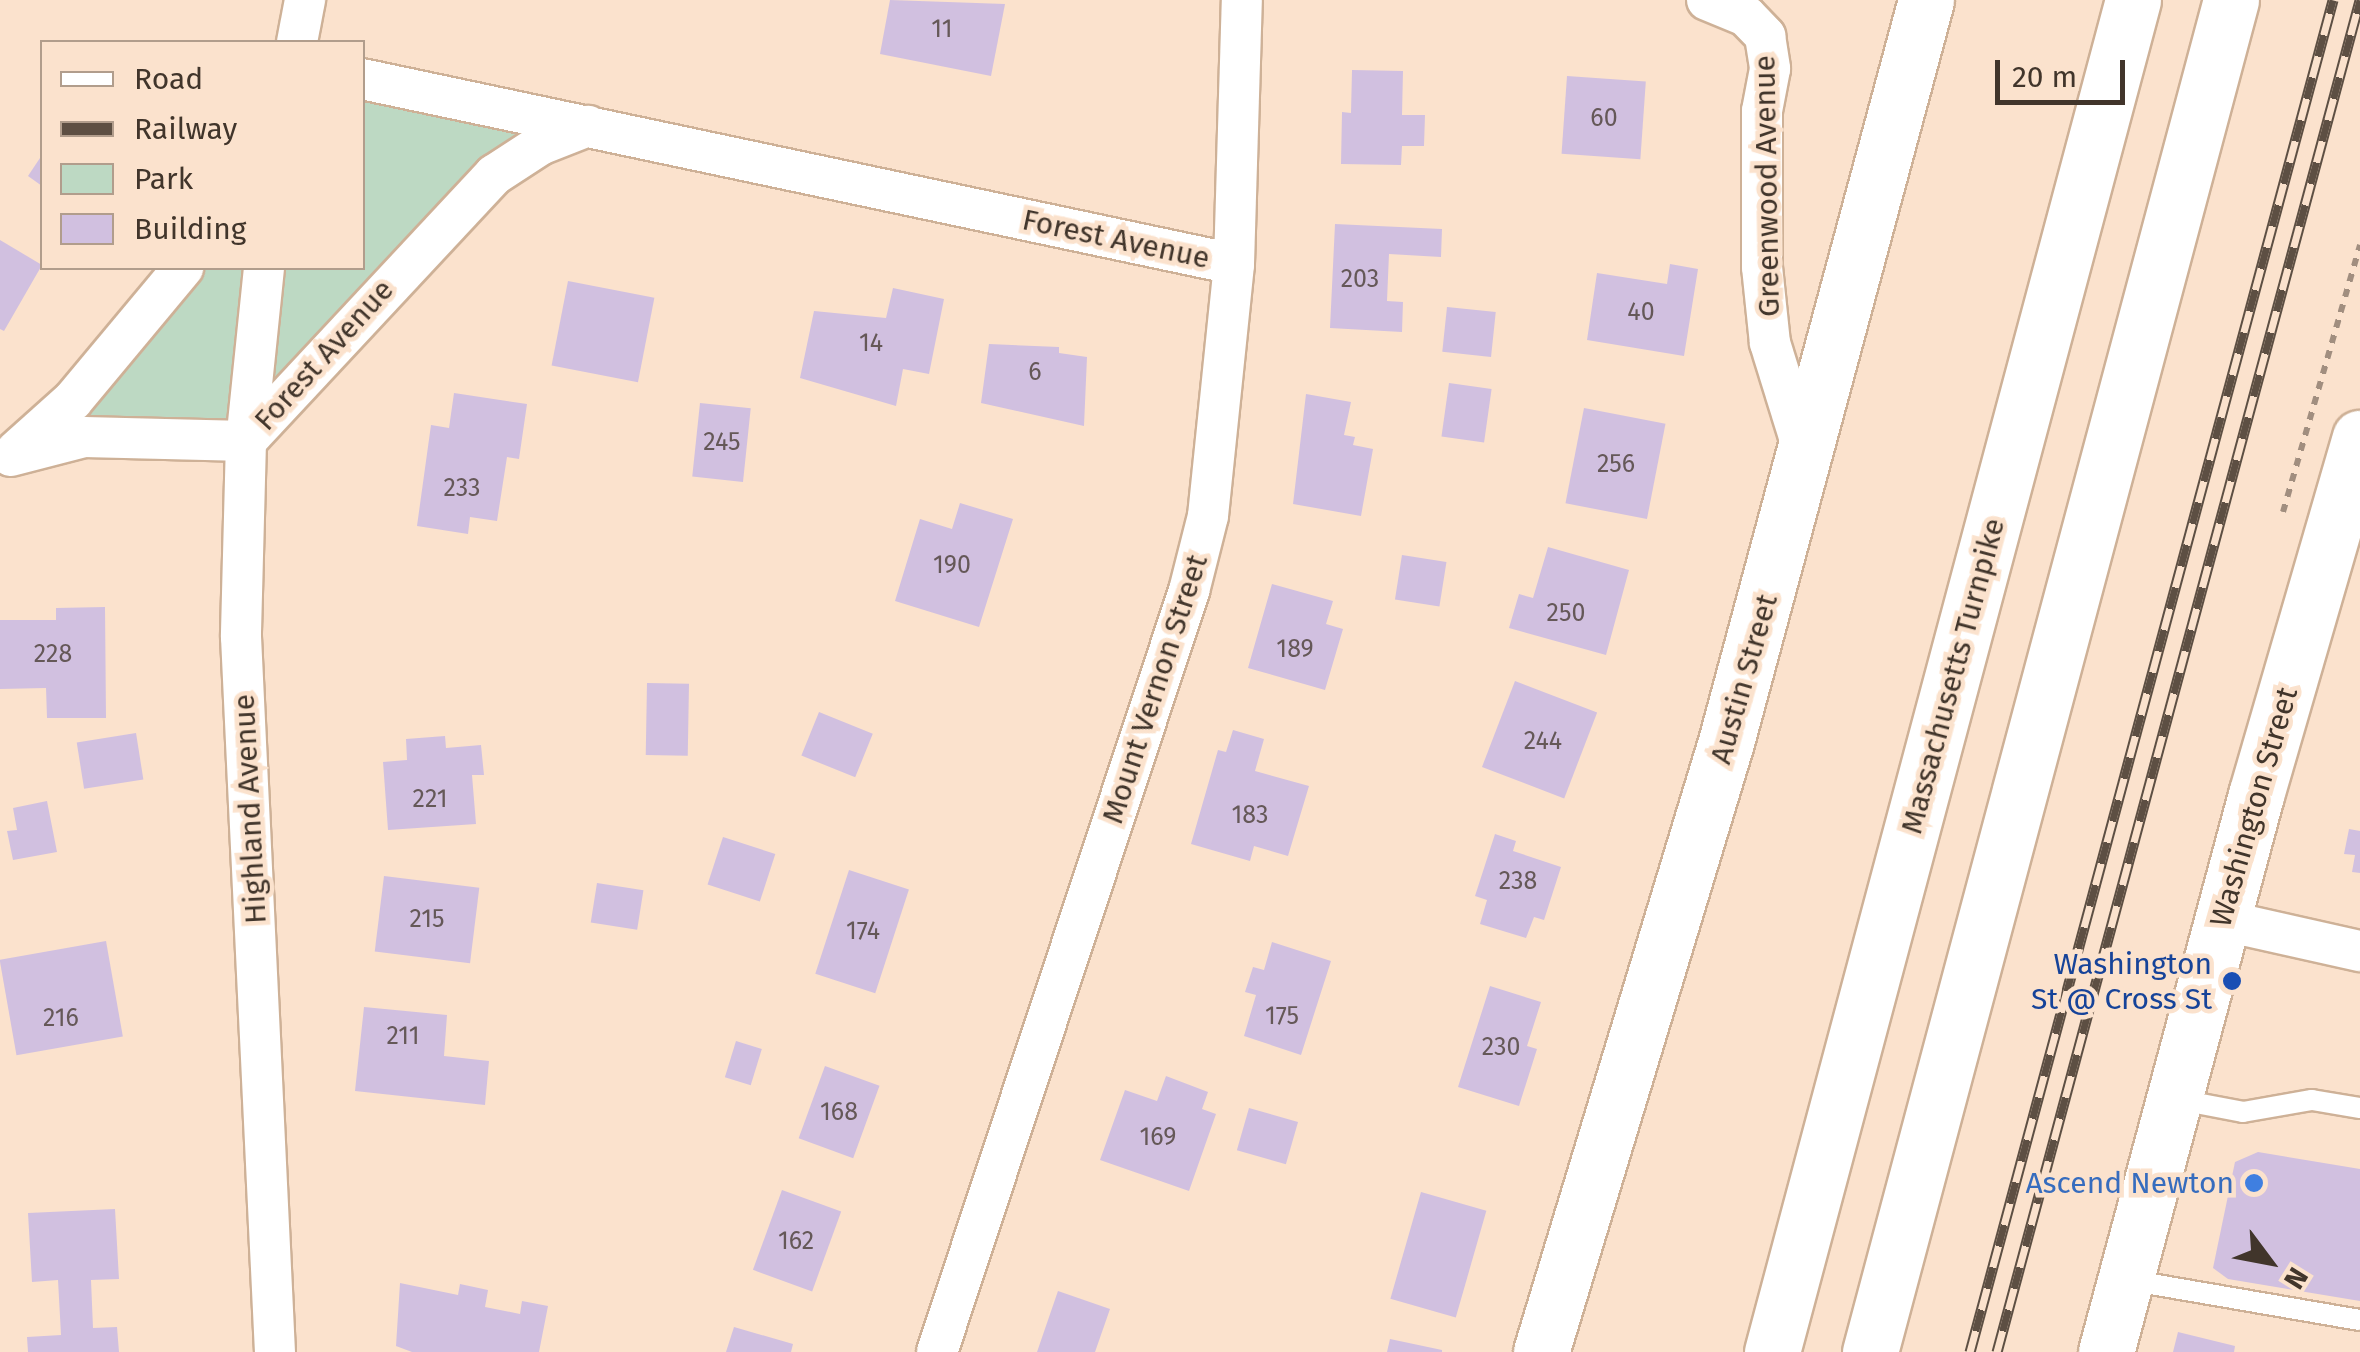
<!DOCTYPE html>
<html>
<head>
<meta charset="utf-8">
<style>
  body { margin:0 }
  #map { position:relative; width:2360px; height:1352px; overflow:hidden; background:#fbe2cd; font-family:"Fira Sans",sans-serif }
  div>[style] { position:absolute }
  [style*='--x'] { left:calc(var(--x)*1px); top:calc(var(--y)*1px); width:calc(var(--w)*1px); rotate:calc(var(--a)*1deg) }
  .green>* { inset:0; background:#bdd9c3 }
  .building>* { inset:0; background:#d1c0e0; transform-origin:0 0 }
  .path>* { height:6px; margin-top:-3px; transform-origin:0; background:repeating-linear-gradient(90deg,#a18e7f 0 8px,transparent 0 16px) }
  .roads { filter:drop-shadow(2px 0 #ceb197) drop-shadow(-2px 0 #ceb197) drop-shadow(0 2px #ceb197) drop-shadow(0 -2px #ceb197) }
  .lane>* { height:20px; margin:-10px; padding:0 10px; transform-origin:10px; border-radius:10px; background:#fff }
  .street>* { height:40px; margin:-20px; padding:0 20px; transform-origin:20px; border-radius:20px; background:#fff }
  .secondary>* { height:55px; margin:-27.5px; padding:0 27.5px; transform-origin:27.5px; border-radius:27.5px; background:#fff }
  .highway>* { height:55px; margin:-27.5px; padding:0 27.5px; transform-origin:27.5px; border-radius:27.5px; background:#fff }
  .rail>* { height:11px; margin-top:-5.5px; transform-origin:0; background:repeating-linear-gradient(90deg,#fbe2cd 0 22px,#5d4f43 0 44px); box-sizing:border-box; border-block:2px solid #5d4f43 }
  .dots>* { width:28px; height:28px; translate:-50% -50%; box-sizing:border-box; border:5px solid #fbe2cd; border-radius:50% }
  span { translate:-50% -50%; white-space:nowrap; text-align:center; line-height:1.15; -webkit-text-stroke:9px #fbe2cd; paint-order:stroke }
  .number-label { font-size:25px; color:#655858 }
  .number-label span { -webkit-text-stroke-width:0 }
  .street-label { font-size:30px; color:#41352b }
  .transit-label { font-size:30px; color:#164399 }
  .right { translate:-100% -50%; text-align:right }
  .shop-label { font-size:30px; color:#366cbe }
  .legend { position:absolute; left:40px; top:40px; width:325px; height:230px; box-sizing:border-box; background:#fbe2cd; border:2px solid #b19d8c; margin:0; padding:12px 18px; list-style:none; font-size:30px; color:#41352b }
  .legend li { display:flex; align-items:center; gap:20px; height:50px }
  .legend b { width:50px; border:2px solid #b19d8c }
  .north { position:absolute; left:2220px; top:1212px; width:100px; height:100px; -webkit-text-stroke:8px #fbe2cd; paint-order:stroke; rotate:122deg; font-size:28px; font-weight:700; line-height:40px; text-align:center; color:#41352b }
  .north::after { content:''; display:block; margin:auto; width:35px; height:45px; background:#41352b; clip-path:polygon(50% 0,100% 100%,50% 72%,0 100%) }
  .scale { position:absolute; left:1995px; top:60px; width:130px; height:45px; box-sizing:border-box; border:5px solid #41352b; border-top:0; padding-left:12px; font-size:30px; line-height:35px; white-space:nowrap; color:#41352b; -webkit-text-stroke:8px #fbe2cd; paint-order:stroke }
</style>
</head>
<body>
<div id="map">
  <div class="green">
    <div style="clip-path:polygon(363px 79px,588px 126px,540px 145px,246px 441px,84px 437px,73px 400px,183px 268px,362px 268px)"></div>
  </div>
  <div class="building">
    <div style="clip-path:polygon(890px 0,1005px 4px,991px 76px,880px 54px)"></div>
    <div style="clip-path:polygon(1352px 70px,1403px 71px,1402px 115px,1425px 115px,1424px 146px,1402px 146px,1401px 165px,1341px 164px,1342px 112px,1351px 113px)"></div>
    <div style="left:1567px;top:76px;width:79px;height:78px;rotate:4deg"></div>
    <div style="clip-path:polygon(42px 155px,42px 186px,28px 176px)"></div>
    <div style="clip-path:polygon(1335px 224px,1442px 229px,1441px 257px,1389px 254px,1387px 301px,1403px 302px,1402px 332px,1330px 328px)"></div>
    <div style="clip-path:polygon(0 240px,42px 265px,4px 331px,0 329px)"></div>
    <div style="clip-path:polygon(1670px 264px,1698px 269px,1684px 356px,1587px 340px,1597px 273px,1667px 284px)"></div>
    <div style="left:568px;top:281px;width:88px;height:86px;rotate:11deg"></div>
    <div style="clip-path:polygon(893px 288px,944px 299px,929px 374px,903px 369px,896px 406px,800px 378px,814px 311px,886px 318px)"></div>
    <div style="left:1447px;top:307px;width:49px;height:45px;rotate:6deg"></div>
    <div style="clip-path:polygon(989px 344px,1059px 347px,1059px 353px,1087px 357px,1084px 426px,981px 403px)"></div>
    <div style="left:1449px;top:383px;width:43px;height:54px;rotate:8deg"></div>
    <div style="clip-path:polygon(454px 393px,527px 404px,519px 459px,507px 457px,497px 521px,470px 517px,468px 534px,417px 526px,431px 425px,449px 428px)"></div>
    <div style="clip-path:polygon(1306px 394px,1351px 402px,1344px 435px,1355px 437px,1353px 445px,1373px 449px,1361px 516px,1293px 504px)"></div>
    <div style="left:700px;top:403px;width:51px;height:74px;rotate:6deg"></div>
    <div style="left:1584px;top:408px;width:83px;height:97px;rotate:11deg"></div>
    <div style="clip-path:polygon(960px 503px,1013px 519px,979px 627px,895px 601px,920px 519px,952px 529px)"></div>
    <div style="clip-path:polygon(1548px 547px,1629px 570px,1606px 655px,1509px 628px,1519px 594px,1533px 598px)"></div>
    <div style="left:1402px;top:555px;width:45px;height:45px;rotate:9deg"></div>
    <div style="clip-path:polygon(1272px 584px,1333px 601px,1326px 624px,1343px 629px,1325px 690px,1248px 668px)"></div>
    <div style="clip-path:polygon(105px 607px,106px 718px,47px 718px,46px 688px,0 689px,0 620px,56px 620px,56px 608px)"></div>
    <div style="left:1515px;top:681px;width:88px;height:92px;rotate:21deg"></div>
    <div style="left:647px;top:683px;width:42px;height:72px;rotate:1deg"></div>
    <div style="left:819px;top:712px;width:58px;height:47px;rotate:22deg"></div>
    <div style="clip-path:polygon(1233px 730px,1264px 739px,1255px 771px,1309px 786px,1288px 856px,1254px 846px,1250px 861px,1191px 844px,1218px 750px,1226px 752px)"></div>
    <div style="left:136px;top:733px;width:47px;height:60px;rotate:81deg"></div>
    <div style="clip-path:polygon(445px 736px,446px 748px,481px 745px,484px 775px,472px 775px,476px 824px,388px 830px,383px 762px,407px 760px,406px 739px)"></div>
    <div style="clip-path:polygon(47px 801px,57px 852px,13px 860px,7px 831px,17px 830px,13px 808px)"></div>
    <div style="clip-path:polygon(2349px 829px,2360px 831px,2360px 873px,2352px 872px,2355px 855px,2344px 854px)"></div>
    <div style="clip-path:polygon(1495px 834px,1516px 841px,1513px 851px,1561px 867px,1544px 920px,1534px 917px,1526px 938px,1480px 924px,1487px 900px,1475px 896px)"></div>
    <div style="left:723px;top:837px;width:55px;height:50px;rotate:18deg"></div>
    <div style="left:849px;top:870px;width:63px;height:109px;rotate:18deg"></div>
    <div style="left:384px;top:876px;width:96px;height:76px;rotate:7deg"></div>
    <div style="left:597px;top:883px;width:47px;height:40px;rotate:9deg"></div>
    <div style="left:106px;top:941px;width:97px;height:108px;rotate:80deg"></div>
    <div style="clip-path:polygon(1272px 942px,1331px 961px,1301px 1055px,1244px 1036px,1256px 995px,1245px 992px,1253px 967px,1264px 970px)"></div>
    <div style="clip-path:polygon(1490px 986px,1541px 1002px,1527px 1046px,1537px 1049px,1519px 1106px,1458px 1087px)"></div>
    <div style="clip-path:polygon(364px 1007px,447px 1015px,444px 1056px,489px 1061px,485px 1105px,355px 1091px)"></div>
    <div style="left:736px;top:1041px;width:27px;height:38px;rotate:17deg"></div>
    <div style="left:825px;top:1066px;width:58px;height:77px;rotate:20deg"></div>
    <div style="clip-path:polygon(1166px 1076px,1208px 1092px,1202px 1109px,1216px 1114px,1189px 1191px,1100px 1160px,1125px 1090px,1157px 1101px)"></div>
    <div style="left:1249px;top:1108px;width:51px;height:44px;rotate:16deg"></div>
    <div style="clip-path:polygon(2258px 1152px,2360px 1169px,2360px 1301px,2228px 1279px,2213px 1268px,2235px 1162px)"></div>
    <div style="left:782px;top:1190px;width:63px;height:85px;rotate:20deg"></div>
    <div style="left:1421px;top:1192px;width:68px;height:111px;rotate:16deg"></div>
    <div style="clip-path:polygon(115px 1209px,119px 1279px,91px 1280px,93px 1328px,117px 1327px,119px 1352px,28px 1352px,27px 1337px,61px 1335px,58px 1280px,32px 1282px,28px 1213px)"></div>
    <div style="clip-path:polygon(400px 1283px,458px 1295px,460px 1284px,488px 1290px,485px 1307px,520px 1314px,522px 1301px,548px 1306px,539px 1352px,412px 1352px,396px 1346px)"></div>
    <div style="clip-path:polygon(1058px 1291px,1110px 1309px,1095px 1352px,1037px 1352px)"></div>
    <div style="clip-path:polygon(734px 1327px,793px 1344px,791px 1352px,726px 1352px)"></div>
    <div style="clip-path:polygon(2178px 1332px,2235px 1346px,2234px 1352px,2173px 1352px)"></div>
    <div style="clip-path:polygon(1390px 1339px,1442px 1350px,1442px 1352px,1387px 1352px)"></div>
  </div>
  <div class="path">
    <div style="--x:2283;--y:512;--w:278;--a:-73.9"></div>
  </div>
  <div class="roads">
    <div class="lane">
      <div style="--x:2175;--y:1099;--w:69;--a:10.8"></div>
      <div style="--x:2243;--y:1112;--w:70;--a:-9.9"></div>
      <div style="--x:2312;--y:1100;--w:49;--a:9.5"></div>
      <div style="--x:2128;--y:1280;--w:235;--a:9.8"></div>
    </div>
    <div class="street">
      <div style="--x:1707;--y:0;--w:42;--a:22.3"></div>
      <div style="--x:1746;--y:16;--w:28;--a:46"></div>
      <div style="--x:1765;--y:36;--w:33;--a:81"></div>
      <div style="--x:1770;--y:69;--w:43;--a:100.8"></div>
      <div style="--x:1762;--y:111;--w:156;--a:90"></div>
      <div style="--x:1762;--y:267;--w:76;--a:84"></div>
      <div style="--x:1770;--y:343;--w:118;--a:72.8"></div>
      <div style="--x:297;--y:42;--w:43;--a:-79.2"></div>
      <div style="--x:362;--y:79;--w:891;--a:11.98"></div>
      <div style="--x:264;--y:268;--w:174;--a:95.9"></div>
      <div style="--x:246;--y:441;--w:196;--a:91.5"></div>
      <div style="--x:241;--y:637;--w:716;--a:87.28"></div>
      <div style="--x:16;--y:451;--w:76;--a:-41.8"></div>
      <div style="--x:73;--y:400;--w:172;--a:-50.2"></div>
      <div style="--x:11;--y:456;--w:75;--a:-14.6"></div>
      <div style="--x:84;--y:437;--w:162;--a:1.4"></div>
      <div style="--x:246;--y:441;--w:364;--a:-47"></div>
      <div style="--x:494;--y:175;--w:55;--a:-33.1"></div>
      <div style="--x:540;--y:145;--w:52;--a:-21.6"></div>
      <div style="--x:2221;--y:920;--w:142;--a:12.6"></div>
      <div style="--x:937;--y:1352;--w:802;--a:-71.68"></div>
      <div style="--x:1189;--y:591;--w:77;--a:-75.8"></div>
      <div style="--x:1208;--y:516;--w:253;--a:-84.1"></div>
      <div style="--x:1234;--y:264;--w:264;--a:-88.3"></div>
    </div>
    <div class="secondary">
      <div style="--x:1541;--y:1352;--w:637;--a:-73.13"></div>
      <div style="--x:1726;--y:742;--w:768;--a:-74.91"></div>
      <div style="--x:2106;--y:1352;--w:577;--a:-74.93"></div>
      <div style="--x:2256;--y:795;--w:372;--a:-73.8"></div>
    </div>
    <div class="highway">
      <div style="--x:1772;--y:1352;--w:1399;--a:-75.05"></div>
      <div style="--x:1870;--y:1352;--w:1399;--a:-75.05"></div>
    </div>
  </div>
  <div class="rail">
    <div style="--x:1970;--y:1352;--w:1400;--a:-74.97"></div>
    <div style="--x:1997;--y:1352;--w:1400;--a:-74.97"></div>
  </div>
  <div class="dots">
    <div style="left:2232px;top:981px;background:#1a4fb4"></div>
    <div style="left:2254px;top:1183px;background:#3f7fe0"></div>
  </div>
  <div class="number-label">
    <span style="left:942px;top:29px">11</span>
    <span style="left:1604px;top:118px">60</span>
    <span style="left:1360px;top:279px">203</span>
    <span style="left:1641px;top:312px">40</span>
    <span style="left:871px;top:343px">14</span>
    <span style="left:1035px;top:372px">6</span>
    <span style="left:722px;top:442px">245</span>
    <span style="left:1616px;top:464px">256</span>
    <span style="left:462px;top:488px">233</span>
    <span style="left:952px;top:565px">190</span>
    <span style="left:1566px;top:613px">250</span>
    <span style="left:1295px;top:649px">189</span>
    <span style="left:53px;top:654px">228</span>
    <span style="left:1543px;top:741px">244</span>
    <span style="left:430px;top:799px">221</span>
    <span style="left:1250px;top:815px">183</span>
    <span style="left:1518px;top:881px">238</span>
    <span style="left:427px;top:919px">215</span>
    <span style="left:863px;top:931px">174</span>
    <span style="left:1282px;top:1016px">175</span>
    <span style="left:61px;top:1018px">216</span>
    <span style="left:403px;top:1036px">211</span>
    <span style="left:1501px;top:1047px">230</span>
    <span style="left:839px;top:1112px">168</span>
    <span style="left:1158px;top:1137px">169</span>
    <span style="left:796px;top:1241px">162</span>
  </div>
  <div class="street-label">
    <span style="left:1767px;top:186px;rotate:-91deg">Greenwood Avenue</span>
    <span style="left:1116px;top:239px;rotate:12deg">Forest Avenue</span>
    <span style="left:324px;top:355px;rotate:-48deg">Forest Avenue</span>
    <span style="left:1953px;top:676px;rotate:-75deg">Massachusetts Turnpike</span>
    <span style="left:1744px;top:679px;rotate:-74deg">Austin Street</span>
    <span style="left:1155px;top:689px;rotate:-72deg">Mount Vernon Street</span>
    <span style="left:2254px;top:807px;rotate:-74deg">Washington Street</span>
    <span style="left:250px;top:809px;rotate:-93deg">Highland Avenue</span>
  </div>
  <div class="transit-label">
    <span class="right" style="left:2212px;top:981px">Washington<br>St @ Cross St</span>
  </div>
  <div class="shop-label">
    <span class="right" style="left:2234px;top:1183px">Ascend Newton</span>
  </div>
  <ul class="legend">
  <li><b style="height:12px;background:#fff"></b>Road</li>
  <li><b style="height:12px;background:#5d4f43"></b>Railway</li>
  <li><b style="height:28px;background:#bdd9c3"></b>Park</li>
  <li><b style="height:28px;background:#d1c0e0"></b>Building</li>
  </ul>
  <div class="north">N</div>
  <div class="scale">20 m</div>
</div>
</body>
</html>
